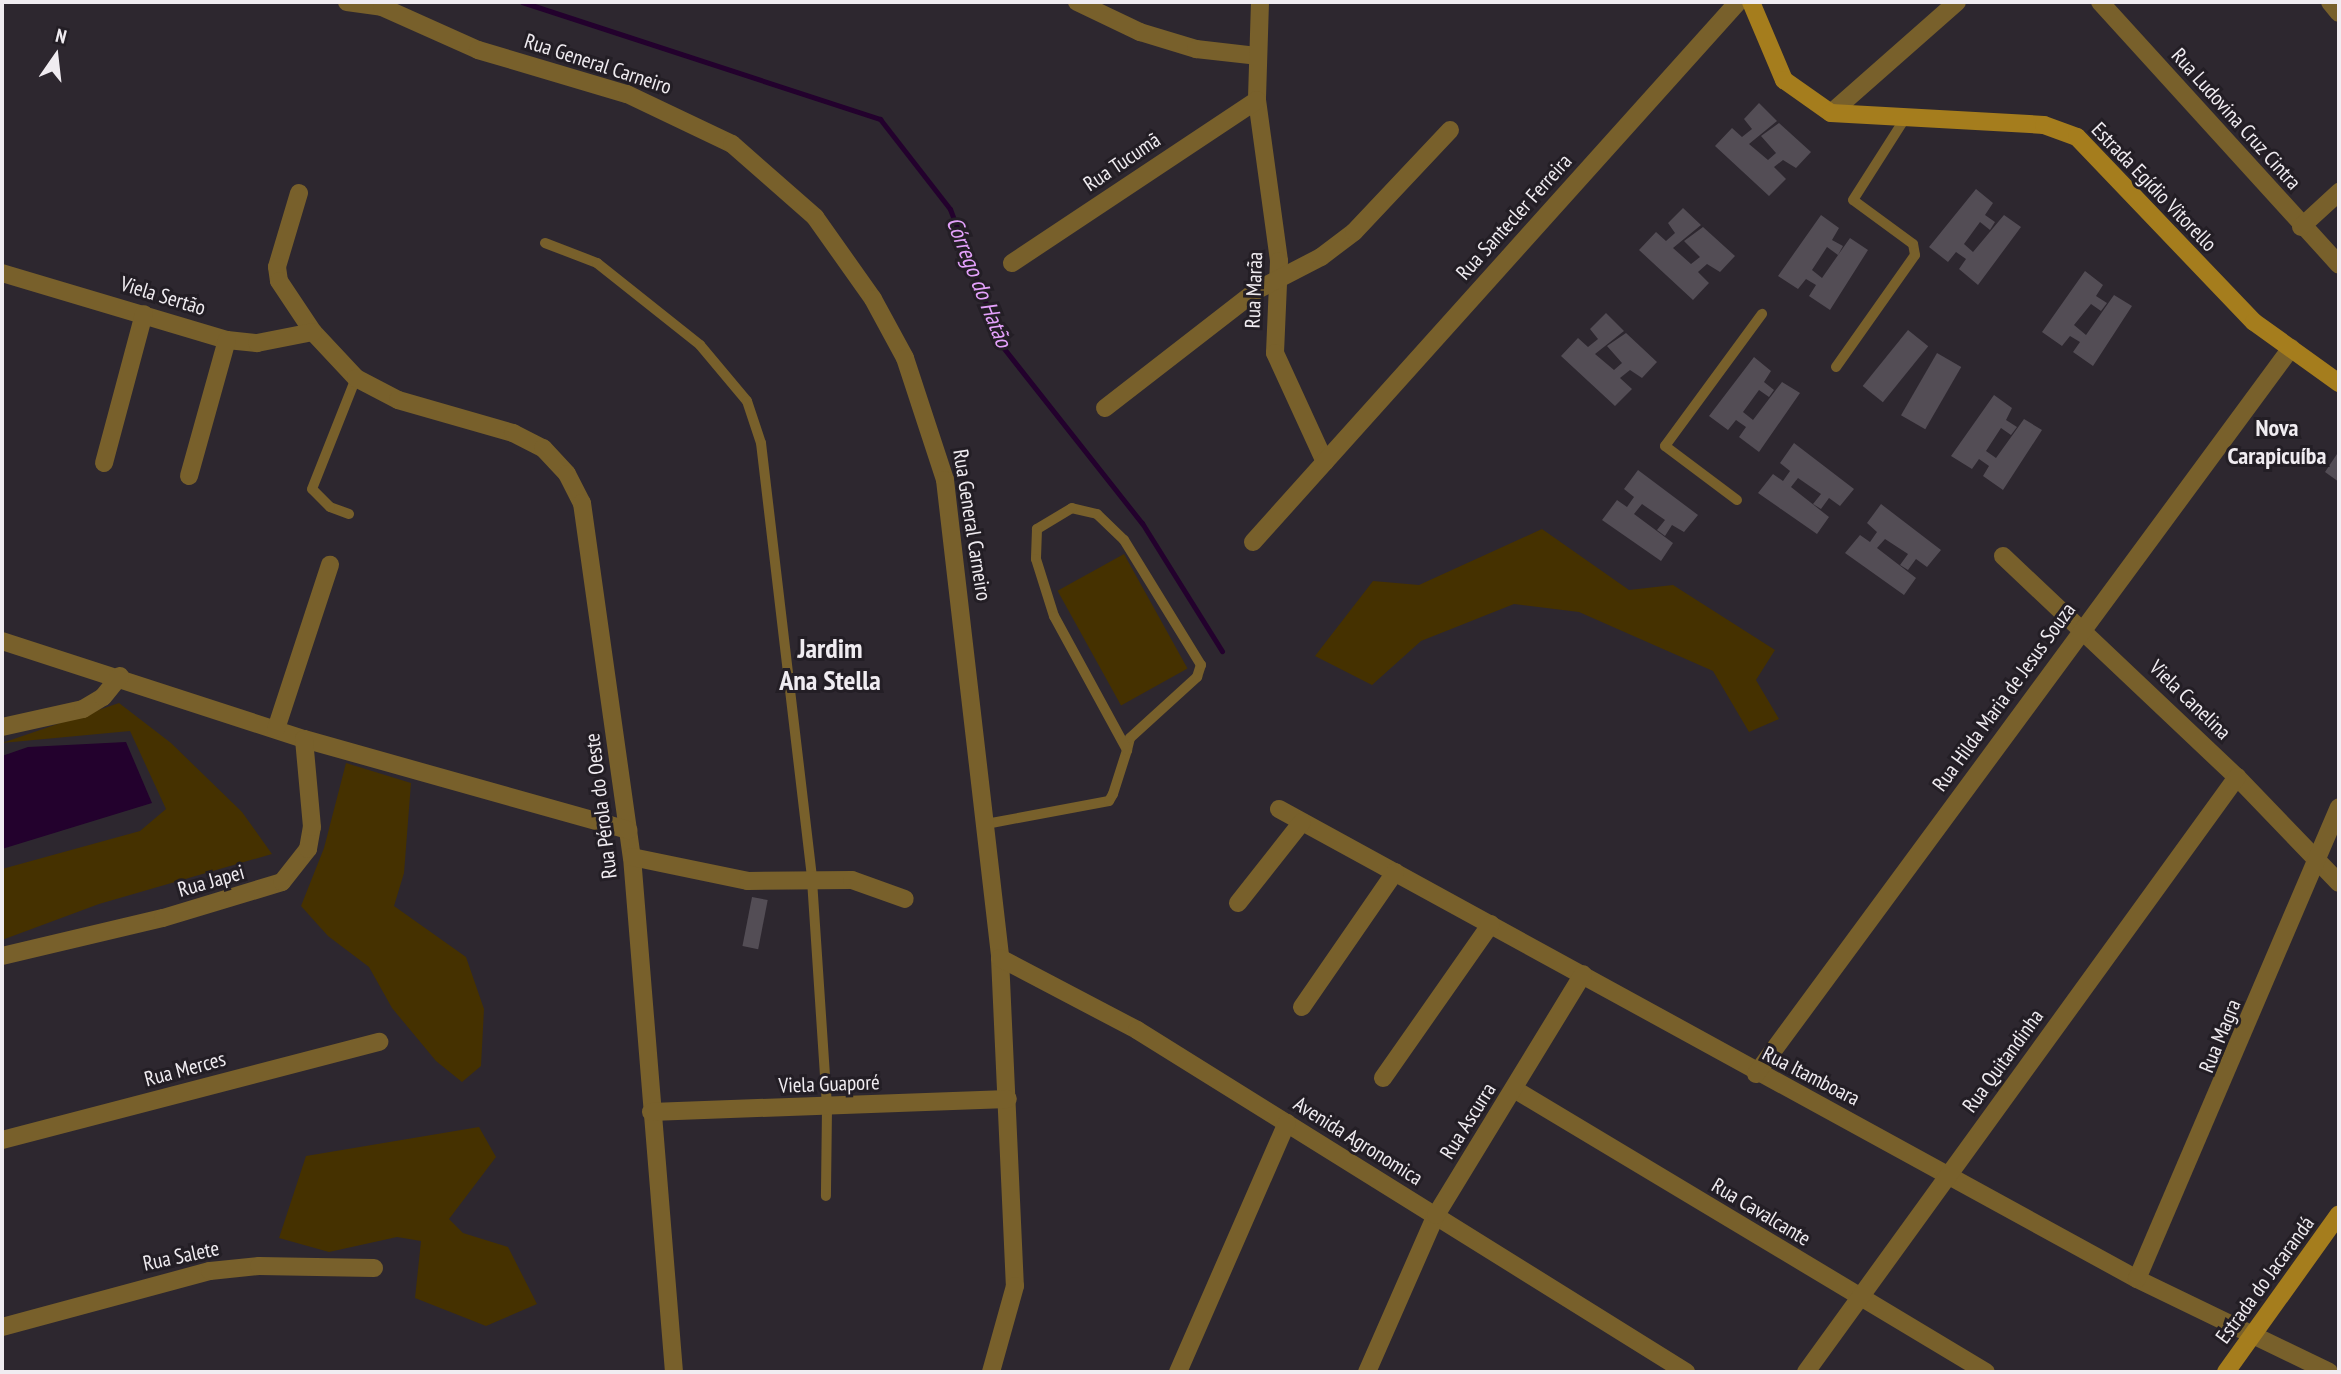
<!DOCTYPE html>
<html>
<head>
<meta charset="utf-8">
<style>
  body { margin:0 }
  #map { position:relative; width:2341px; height:1374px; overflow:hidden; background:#2d272f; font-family:"PT Sans Narrow",sans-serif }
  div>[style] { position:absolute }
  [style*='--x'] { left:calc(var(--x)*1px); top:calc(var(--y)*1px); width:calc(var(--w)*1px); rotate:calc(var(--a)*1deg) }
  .green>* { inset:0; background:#453100; transform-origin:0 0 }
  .water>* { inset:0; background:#23012d }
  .stream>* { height:5px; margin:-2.5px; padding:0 2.5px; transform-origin:2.5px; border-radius:2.5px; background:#23012d }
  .building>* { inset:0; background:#534d55; transform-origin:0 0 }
  .lane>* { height:10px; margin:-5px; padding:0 5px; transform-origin:5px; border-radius:5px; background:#78602b }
  .street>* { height:18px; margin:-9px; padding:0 9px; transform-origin:9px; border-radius:9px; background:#78602b }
  .secondary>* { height:18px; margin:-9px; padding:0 9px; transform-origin:9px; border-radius:9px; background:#a57d1d }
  span { translate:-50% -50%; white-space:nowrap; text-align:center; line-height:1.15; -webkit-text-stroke:6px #231e25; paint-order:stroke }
  .street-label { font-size:21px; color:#f0ecf1 }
  .water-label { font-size:23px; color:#e4a1fb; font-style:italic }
  .quarter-label { font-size:24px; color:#f0ecf1; font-weight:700 }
  .district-label { font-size:28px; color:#f0ecf1; font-weight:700 }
  .frame { position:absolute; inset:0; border:4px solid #f0ecf1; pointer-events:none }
  .north { position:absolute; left:21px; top:21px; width:70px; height:70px; -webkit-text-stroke:5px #231e25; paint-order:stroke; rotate:14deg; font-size:19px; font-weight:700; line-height:28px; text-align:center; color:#f0ecf1 }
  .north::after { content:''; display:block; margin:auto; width:24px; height:32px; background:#f0ecf1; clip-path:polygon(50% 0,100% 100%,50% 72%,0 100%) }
</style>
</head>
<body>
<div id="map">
  <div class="green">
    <div style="clip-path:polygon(1542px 529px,1629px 590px,1673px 585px,1775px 650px,1756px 680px,1779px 719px,1749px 732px,1713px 671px,1579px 612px,1514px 604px,1421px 641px,1372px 685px,1315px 656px,1373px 581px,1419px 585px)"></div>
    <div style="left:1124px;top:554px;width:131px;height:76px;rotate:61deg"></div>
    <div style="clip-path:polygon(119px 703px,171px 743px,242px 812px,272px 854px,99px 904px,2px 940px,2px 869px,140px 831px,166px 809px,130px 731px,2px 743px)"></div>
    <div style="clip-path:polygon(346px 763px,411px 783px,404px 873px,394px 906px,466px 957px,484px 1009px,481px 1066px,462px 1082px,436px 1061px,392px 1008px,369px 967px,328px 936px,301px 906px,324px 848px)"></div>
    <div style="clip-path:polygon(479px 1127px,496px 1157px,449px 1219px,463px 1233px,508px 1247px,537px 1304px,486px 1326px,415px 1298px,421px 1241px,397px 1237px,329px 1252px,279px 1238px,306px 1156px)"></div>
  </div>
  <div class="water">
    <div style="clip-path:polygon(126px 742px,152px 803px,2px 849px,2px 756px,28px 747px)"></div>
  </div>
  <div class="stream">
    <div style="--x:522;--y:2;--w:377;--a:18.1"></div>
    <div style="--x:880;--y:119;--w:114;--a:52.1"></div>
    <div style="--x:950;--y:209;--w:147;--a:69.2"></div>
    <div style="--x:1002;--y:346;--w:226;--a:51.7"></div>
    <div style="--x:1142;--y:523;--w:151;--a:58"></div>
  </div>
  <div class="building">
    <div style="clip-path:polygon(1759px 103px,1777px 121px,1749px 144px,1768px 160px,1776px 153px,1761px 136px,1779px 123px,1811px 152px,1796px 168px,1783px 160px,1774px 167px,1786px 179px,1769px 196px,1715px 146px,1732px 128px,1742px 137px,1752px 129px,1744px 119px)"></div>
    <div style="clip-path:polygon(1976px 189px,1993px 203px,1985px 215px,1995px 222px,1990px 230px,1980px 222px,1964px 244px,1973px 252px,2004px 215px,2021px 227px,1978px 285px,1959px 269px,1966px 259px,1956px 252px,1948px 262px,1929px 247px)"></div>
    <div style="clip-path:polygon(1683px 208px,1701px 225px,1673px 248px,1691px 264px,1700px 257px,1684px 241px,1703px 227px,1735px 256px,1720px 272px,1707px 264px,1698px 272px,1709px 283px,1693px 300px,1639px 250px,1656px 232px,1666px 241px,1675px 233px,1668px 223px)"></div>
    <div style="clip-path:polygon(1821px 215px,1839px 228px,1832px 240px,1843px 246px,1838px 255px,1827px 247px,1812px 270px,1822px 278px,1850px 238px,1868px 250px,1830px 310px,1809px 296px,1816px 285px,1806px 279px,1798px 289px,1778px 276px)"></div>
    <div style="clip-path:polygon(2085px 271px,2103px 285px,2096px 296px,2107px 303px,2101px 311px,2091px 304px,2074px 325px,2086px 335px,2114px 295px,2132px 306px,2093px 366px,2073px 352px,2080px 342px,2070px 336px,2062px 346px,2042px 332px)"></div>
    <div style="clip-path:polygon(1606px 313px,1624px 331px,1595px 354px,1614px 370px,1622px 363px,1607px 346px,1626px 333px,1657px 362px,1642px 378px,1630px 370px,1620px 378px,1632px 389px,1615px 406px,1561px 356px,1578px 338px,1588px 347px,1598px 339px,1590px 329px)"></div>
    <div style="left:1908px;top:330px;width:26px;height:72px;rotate:39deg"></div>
    <div style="left:1937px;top:353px;width:28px;height:72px;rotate:30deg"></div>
    <div style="clip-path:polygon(1754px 357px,1771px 371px,1764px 382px,1774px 390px,1769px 397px,1759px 390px,1743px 412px,1753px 420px,1782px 382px,1800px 393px,1759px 452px,1739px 437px,1746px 427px,1736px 420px,1728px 430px,1709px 416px)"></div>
    <div style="clip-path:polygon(1994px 395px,2012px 408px,2006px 420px,2017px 427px,2011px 435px,2001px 428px,1986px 451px,1996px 458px,2024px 419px,2042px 430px,2003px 490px,1983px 476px,1989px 466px,1979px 459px,1972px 469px,1951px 456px)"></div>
    <div style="clip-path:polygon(1794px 443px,1854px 489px,1840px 506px,1829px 498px,1821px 509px,1813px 504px,1821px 494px,1798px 478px,1791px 487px,1829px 517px,1817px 534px,1758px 493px,1773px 474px,1783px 481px,1790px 471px,1780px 463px)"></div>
    <div style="clip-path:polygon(2339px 451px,2339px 482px,2325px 472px)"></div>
    <div style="clip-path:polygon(1638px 470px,1698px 515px,1684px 532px,1672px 525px,1665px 536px,1657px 530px,1665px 520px,1642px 504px,1634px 514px,1673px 543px,1661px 561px,1602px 520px,1617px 500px,1627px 507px,1634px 497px,1624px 489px)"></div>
    <div style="clip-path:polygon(1881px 504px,1941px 550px,1927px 567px,1916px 559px,1908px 570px,1900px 565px,1908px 554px,1885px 539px,1877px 548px,1916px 578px,1904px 595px,1845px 553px,1860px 535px,1870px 542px,1877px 532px,1867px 523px)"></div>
    <div style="left:752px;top:897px;width:16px;height:50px;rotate:11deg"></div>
  </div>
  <div class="lane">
    <div style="--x:545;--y:243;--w:56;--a:21"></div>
    <div style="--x:597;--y:263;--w:132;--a:38.5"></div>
    <div style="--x:700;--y:345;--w:73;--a:50"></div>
    <div style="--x:747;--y:401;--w:44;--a:71.6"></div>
    <div style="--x:761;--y:443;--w:440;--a:83.3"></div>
    <div style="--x:812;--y:880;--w:228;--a:86.2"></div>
    <div style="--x:827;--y:1108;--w:88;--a:90.7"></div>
    <div style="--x:1836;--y:367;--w:137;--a:-54.8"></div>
    <div style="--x:1915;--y:255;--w:11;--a:-100"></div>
    <div style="--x:1913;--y:244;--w:74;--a:-143.7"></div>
    <div style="--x:1853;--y:200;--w:95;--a:-57.5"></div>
    <div style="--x:1737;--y:500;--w:90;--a:-143.1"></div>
    <div style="--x:1665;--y:446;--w:164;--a:-53.7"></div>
    <div style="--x:349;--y:514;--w:20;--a:-160"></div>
    <div style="--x:330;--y:507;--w:25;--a:-135"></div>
    <div style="--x:312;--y:489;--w:119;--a:-68.4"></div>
    <div style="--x:986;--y:824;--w:125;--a:-10.6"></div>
    <div style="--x:1109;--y:801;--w:8;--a:-60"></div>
    <div style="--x:1113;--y:794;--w:46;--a:-72.3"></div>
    <div style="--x:1127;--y:750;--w:12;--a:-76"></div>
    <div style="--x:1130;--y:738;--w:91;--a:-42.3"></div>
    <div style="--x:1197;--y:677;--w:13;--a:-72"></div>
    <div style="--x:1201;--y:665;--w:147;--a:-121.6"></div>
    <div style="--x:1124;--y:540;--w:37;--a:-136"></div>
    <div style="--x:1097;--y:514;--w:26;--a:-167"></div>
    <div style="--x:1072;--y:508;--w:41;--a:149"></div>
    <div style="--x:1037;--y:529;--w:30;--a:92"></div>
    <div style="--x:1036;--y:559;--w:60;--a:72.5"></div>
    <div style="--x:1054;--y:616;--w:153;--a:61.4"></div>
  </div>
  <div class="street">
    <div style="--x:347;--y:2;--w:35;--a:8"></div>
    <div style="--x:382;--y:7;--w:105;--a:24.1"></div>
    <div style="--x:478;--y:50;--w:155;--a:16.5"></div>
    <div style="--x:627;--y:94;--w:116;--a:25.5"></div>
    <div style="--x:732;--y:144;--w:111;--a:41.3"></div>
    <div style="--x:815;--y:217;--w:100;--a:54.7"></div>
    <div style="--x:873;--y:299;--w:67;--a:61.5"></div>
    <div style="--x:905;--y:358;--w:128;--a:71.8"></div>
    <div style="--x:945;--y:480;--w:481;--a:83.4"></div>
    <div style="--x:1000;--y:958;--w:328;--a:87.4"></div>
    <div style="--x:1015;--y:1286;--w:89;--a:105.6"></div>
    <div style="--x:1077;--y:2;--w:70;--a:25.5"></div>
    <div style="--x:1140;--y:32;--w:59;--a:16.9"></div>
    <div style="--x:1196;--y:49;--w:61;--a:6.5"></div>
    <div style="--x:1260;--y:2;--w:98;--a:91.8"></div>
    <div style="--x:1257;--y:100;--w:162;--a:82.2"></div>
    <div style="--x:1279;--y:261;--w:92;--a:92.5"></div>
    <div style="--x:1275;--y:353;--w:120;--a:65.4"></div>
    <div style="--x:2100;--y:2;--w:355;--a:47.7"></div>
    <div style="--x:2330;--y:2;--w:14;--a:51"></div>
    <div style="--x:1831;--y:113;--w:168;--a:-41.4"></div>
    <div style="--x:299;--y:193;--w:77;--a:106.6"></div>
    <div style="--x:277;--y:267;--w:14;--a:82"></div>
    <div style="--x:279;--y:281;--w:61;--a:56.3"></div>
    <div style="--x:313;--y:332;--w:63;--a:46.9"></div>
    <div style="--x:356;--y:378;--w:47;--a:27.6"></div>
    <div style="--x:398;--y:400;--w:120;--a:16"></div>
    <div style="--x:513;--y:433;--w:34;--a:27"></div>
    <div style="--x:543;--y:448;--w:35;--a:47"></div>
    <div style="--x:567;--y:474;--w:33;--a:63"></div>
    <div style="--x:582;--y:503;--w:358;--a:82"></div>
    <div style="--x:632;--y:857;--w:517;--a:85.34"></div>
    <div style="--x:2301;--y:227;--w:52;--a:-42.6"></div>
    <div style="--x:1012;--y:263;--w:294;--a:-33.6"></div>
    <div style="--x:2;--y:273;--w:235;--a:16.6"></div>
    <div style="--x:227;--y:340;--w:30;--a:6"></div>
    <div style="--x:257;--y:343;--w:57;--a:-11.1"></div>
    <div style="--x:1105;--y:408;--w:192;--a:-37.8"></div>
    <div style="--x:1257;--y:290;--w:72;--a:-27.3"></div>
    <div style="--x:1321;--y:257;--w:41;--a:-37.1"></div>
    <div style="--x:1354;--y:232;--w:140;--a:-46.7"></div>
    <div style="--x:104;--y:463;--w:154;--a:-75"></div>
    <div style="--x:189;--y:476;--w:141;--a:-74.4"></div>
    <div style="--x:1253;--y:542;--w:726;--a:-48.07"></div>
    <div style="--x:2003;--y:556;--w:322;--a:43.4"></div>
    <div style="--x:2237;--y:777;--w:147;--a:46.1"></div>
    <div style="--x:2;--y:641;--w:318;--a:18"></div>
    <div style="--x:304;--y:739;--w:337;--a:15.7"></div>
    <div style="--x:2;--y:727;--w:83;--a:-12.5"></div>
    <div style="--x:83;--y:709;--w:23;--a:-31"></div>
    <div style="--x:103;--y:697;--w:27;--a:-51"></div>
    <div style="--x:276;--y:729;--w:173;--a:-71.8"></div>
    <div style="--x:1279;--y:809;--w:978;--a:28.71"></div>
    <div style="--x:2137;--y:1279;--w:213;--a:25.8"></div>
    <div style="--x:632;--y:857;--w:118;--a:11.7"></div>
    <div style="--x:748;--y:881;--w:104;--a:-0.6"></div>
    <div style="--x:852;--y:880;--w:56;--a:19.7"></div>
    <div style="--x:1238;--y:903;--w:103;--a:-51.7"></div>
    <div style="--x:2;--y:956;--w:165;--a:-13.3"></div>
    <div style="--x:163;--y:918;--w:124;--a:-16.8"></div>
    <div style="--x:282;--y:882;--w:42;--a:-51.8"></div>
    <div style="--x:308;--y:849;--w:22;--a:-80"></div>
    <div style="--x:312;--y:827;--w:88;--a:-95.2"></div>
    <div style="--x:1000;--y:958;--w:155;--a:27.7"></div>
    <div style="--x:1137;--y:1030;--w:647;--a:31.92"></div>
    <div style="--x:1302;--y:1007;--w:164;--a:-55.4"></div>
    <div style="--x:1756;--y:1074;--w:902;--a:-53.61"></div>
    <div style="--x:1383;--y:1078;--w:188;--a:-55"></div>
    <div style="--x:1514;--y:1089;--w:550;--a:30.95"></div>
    <div style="--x:651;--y:1112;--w:357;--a:-2.1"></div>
    <div style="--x:2;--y:1140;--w:390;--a:-14.6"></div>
    <div style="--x:2137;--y:1279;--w:513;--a:-66.83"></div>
    <div style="--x:2;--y:1327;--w:215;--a:-15.1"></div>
    <div style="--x:210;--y:1271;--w:49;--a:-5.8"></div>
    <div style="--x:259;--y:1266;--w:115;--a:1"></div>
    <div style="--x:1178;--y:1372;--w:272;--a:-66.4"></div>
    <div style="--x:1367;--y:1372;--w:171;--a:-66.3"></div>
    <div style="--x:1436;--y:1215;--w:282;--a:-58.6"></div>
    <div style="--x:1806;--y:1372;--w:735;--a:-54.08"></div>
  </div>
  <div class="secondary">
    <div style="--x:1751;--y:2;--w:85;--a:67.1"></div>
    <div style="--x:1784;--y:80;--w:57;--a:35.1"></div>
    <div style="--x:1831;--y:113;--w:213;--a:3.2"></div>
    <div style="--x:2044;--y:125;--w:35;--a:20"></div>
    <div style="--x:2077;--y:137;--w:256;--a:46.3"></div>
    <div style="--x:2254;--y:322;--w:105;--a:35.7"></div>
    <div style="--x:2226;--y:1372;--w:194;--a:-54.4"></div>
  </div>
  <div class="street-label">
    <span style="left:598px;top:64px;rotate:18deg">Rua General Carneiro</span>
    <span style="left:2236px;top:119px;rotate:48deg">Rua Ludovina Cruz Cintra</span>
    <span style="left:1122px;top:162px;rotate:-34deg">Rua Tucumã</span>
    <span style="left:2154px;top:187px;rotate:46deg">Estrada Egídio Vitorello</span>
    <span style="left:1514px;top:217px;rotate:-48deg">Rua Santecler Ferreira</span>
    <span style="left:1254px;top:290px;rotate:-88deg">Rua Marãa</span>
    <span style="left:163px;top:296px;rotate:17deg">Viela Sertão</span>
    <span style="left:972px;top:525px;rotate:81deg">Rua General Carneiro</span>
    <span style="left:2004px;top:697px;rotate:-54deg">Rua Hilda Maria de Jesus Souza</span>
    <span style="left:2190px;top:700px;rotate:44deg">Viela Canelina</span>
    <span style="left:601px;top:806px;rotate:-97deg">Rua Pérola do Oeste</span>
    <span style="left:211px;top:881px;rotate:-16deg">Rua Japei</span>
    <span style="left:2220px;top:1036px;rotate:-68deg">Rua Magra</span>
    <span style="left:2003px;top:1061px;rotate:-54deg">Rua Quitandinha</span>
    <span style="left:185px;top:1069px;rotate:-15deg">Rua Merces</span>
    <span style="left:1811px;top:1076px;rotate:27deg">Rua Itamboara</span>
    <span style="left:829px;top:1084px;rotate:-2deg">Viela Guaporé</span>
    <span style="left:1468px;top:1121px;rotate:-58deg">Rua Ascurra</span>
    <span style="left:1358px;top:1141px;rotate:32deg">Avenida Agronomica</span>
    <span style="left:1761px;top:1212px;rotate:31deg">Rua Cavalcante</span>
    <span style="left:181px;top:1256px;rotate:-12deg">Rua Salete</span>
    <span style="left:2265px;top:1280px;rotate:-54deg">Estrada do Jacarandá</span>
  </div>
  <div class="water-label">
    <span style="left:979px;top:282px;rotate:68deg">Córrego do Hatão</span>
  </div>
  <div class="quarter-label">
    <span style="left:2277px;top:442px">Nova<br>Carapicuíba</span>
  </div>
  <div class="district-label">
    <span style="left:830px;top:664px">Jardim<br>Ana Stella</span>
  </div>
  <div class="frame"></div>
  <div class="north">N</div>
</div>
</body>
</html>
